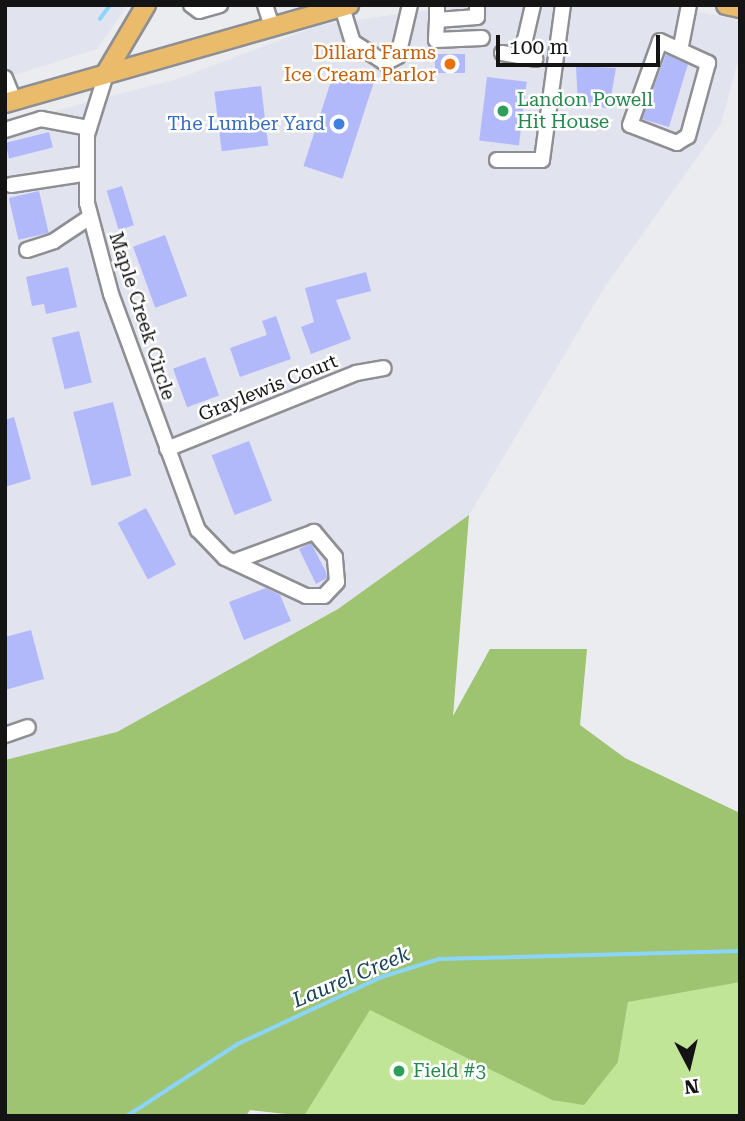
<!DOCTYPE html>
<html>
<head>
<meta charset="utf-8">
<style>
  body { margin:0 }
  #map { position:relative; width:745px; height:1121px; overflow:hidden; background:#ebecef; font-family:"Roboto Serif",serif }
  div>[style] { position:absolute }
  [style*='--x'] { left:calc(var(--x)*1px); top:calc(var(--y)*1px); width:calc(var(--w)*1px); rotate:calc(var(--a)*1deg) }
  .built>* { inset:0; background:#e1e3ee }
  .green>* { inset:0; background:#c1e597 }
  .forest>* { inset:0; background:#9ec371 }
  .stream>* { height:3.5px; margin:-1.75px; padding:0 1.75px; transform-origin:1.75px; border-radius:1.75px; background:#8bd5fd }
  .building>* { inset:0; background:#b2b9fb; transform-origin:0 0 }
  .roads { filter:drop-shadow(2px 0 #8f8f93) drop-shadow(-2px 0 #8f8f93) drop-shadow(0 2px #8f8f93) drop-shadow(0 -2px #8f8f93) }
  .minor>* { height:14px; margin:-7px; padding:0 7px; transform-origin:7px; border-radius:7px; background:#fff }
  .major>* { height:18px; margin:-9px; padding:0 9px; transform-origin:9px; border-radius:9px; background:#eabb6b }
  .dots>* { width:19px; height:19px; translate:-50% -50%; box-sizing:border-box; border:4px solid #fff; border-radius:50% }
  span { translate:-50% -50%; white-space:nowrap; text-align:center; line-height:1.15; -webkit-text-stroke:5px #fff; paint-order:stroke }
  .food-label { font-size:19px; color:#c56008 }
  .right { translate:-100% -50%; text-align:right }
  .leisure-label { font-size:19px; color:#27864d }
  .left { translate:0 -50%; text-align:left }
  .shop-label { font-size:19px; color:#366cbe }
  .street-label { font-size:19px; color:#141415 }
  .water-label { font-size:21px; color:#174156; font-style:italic }
  .frame { position:absolute; inset:0; border:7px solid #141415; pointer-events:none }
  .north { position:absolute; left:654px; top:1030px; width:70px; height:70px; -webkit-text-stroke:5px #fff; paint-order:stroke; rotate:173deg; font-size:19px; font-weight:700; line-height:28px; text-align:center; color:#141415 }
  .north::after { content:''; display:block; margin:auto; width:24px; height:32px; background:#141415; clip-path:polygon(50% 0,100% 100%,50% 72%,0 100%) }
  .scale { position:absolute; left:496px; top:35px; width:164px; height:32px; box-sizing:border-box; border:4px solid #141415; border-top:0; padding-left:9px; font-size:21px; line-height:24px; white-space:nowrap; color:#141415; -webkit-text-stroke:5px #fff; paint-order:stroke }
</style>
</head>
<body>
<div id="map">
  <div class="built">
    <div style="clip-path:polygon(5px 5px,128px 5px,97px 49px,5px 78px)"></div>
    <div style="clip-path:polygon(464px 5px,662px 5px,740px 20px,740px 53px,721px 124px,604px 288px,469px 515px,338px 609px,117px 733px,5px 760px,5px 124px,177px 79px,320px 25px)"></div>
  </div>
  <div class="green">
    <div style="clip-path:polygon(728px 979px,740px 982px,740px 1116px,304px 1116px,370px 1009px,552px 1100px,618px 1062px,628px 1002px)"></div>
  </div>
  <div class="forest">
    <div style="clip-path:polygon(469px 515px,453px 716px,490px 649px,587px 649px,580px 725px,625px 758px,740px 813px,740px 982px,628px 1002px,618px 1062px,584px 1105px,552px 1100px,370px 1010px,304px 1116px,250px 1110px,246px 1116px,5px 1116px,5px 760px,117px 732px,338px 609px)"></div>
  </div>
  <div class="stream">
    <div style="--x:100;--y:19;--w:17;--a:-54"></div>
    <div style="--x:127;--y:1116;--w:132;--a:-33"></div>
    <div style="--x:238;--y:1044;--w:159;--a:-25"></div>
    <div style="--x:382;--y:977;--w:60;--a:-17.5"></div>
    <div style="--x:439;--y:959;--w:301;--a:-1.5"></div>
  </div>
  <div class="building">
    <div style="left:465px;top:54px;width:19px;height:30px;rotate:90deg"></div>
    <div style="clip-path:polygon(666px 54px,688px 64px,669px 127px,642px 119px)"></div>
    <div style="clip-path:polygon(576px 66px,616px 68px,609px 108px,578px 106px)"></div>
    <div style="left:335px;top:69px;width:41px;height:102px;rotate:18deg"></div>
    <div style="left:487px;top:77px;width:40px;height:64px;rotate:7deg"></div>
    <div style="left:261px;top:86px;width:60px;height:47px;rotate:83deg"></div>
    <div style="left:49px;top:132px;width:16px;height:45px;rotate:76deg"></div>
    <div style="left:122px;top:186px;width:41px;height:16px;rotate:73deg"></div>
    <div style="left:39px;top:191px;width:43px;height:31px;rotate:77deg"></div>
    <div style="left:165px;top:235px;width:65px;height:34px;rotate:70deg"></div>
    <div style="clip-path:polygon(68px 267px,77px 307px,46px 314px,44px 304px,32px 306px,26px 277px)"></div>
    <div style="clip-path:polygon(366px 272px,371px 291px,336px 300px,351px 339px,311px 354px,301px 327px,314px 322px,305px 288px)"></div>
    <div style="clip-path:polygon(276px 316px,291px 359px,240px 377px,230px 348px,267px 335px,262px 321px)"></div>
    <div style="left:79px;top:331px;width:53px;height:28px;rotate:76deg"></div>
    <div style="left:205px;top:357px;width:41px;height:34px;rotate:70deg"></div>
    <div style="left:113px;top:402px;width:76px;height:41px;rotate:76deg"></div>
    <div style="clip-path:polygon(14px 417px,31px 479px,5px 487px,5px 420px)"></div>
    <div style="left:249px;top:441px;width:64px;height:40px;rotate:69deg"></div>
    <div style="left:146px;top:508px;width:64px;height:32px;rotate:62deg"></div>
    <div style="clip-path:polygon(311px 543px,326px 572px,327px 578px,316px 584px,299px 549px)"></div>
    <div style="clip-path:polygon(266px 588px,280px 595px,291px 621px,244px 640px,229px 602px)"></div>
    <div style="clip-path:polygon(31px 630px,44px 679px,5px 690px,5px 637px)"></div>
  </div>
  <div class="roads">
    <div class="minor">
      <div style="--x:191;--y:5;--w:10;--a:37"></div>
      <div style="--x:199;--y:11;--w:22;--a:-16"></div>
      <div style="--x:265;--y:5;--w:20;--a:72"></div>
      <div style="--x:437;--y:5;--w:15;--a:90"></div>
      <div style="--x:477;--y:5;--w:12;--a:90"></div>
      <div style="--x:477;--y:17;--w:40;--a:175.7"></div>
      <div style="--x:437;--y:20;--w:20;--a:93"></div>
      <div style="--x:436;--y:40;--w:46;--a:-2.5"></div>
      <div style="--x:342;--y:7;--w:37;--a:73"></div>
      <div style="--x:353;--y:42;--w:38;--a:33"></div>
      <div style="--x:385;--y:63;--w:15;--a:-28"></div>
      <div style="--x:398;--y:56;--w:52;--a:-76.8"></div>
      <div style="--x:660;--y:41;--w:53;--a:24.6"></div>
      <div style="--x:708;--y:63;--w:76;--a:105.3"></div>
      <div style="--x:688;--y:136;--w:13;--a:148"></div>
      <div style="--x:677;--y:143;--w:50;--a:-159"></div>
      <div style="--x:630;--y:125;--w:89;--a:-70.3"></div>
      <div style="--x:681;--y:46;--w:42;--a:-79"></div>
      <div style="--x:502;--y:53;--w:34;--a:10"></div>
      <div style="--x:521;--y:57;--w:53;--a:-77"></div>
      <div style="--x:107;--y:71;--w:67;--a:107.4"></div>
      <div style="--x:87;--y:135;--w:68;--a:90"></div>
      <div style="--x:87;--y:203;--w:94;--a:75.2"></div>
      <div style="--x:111;--y:294;--w:252;--a:69.8"></div>
      <div style="--x:198;--y:530;--w:39;--a:46"></div>
      <div style="--x:225;--y:558;--w:89;--a:25.1"></div>
      <div style="--x:306;--y:596;--w:18;--a:0"></div>
      <div style="--x:324;--y:596;--w:19;--a:-47"></div>
      <div style="--x:337;--y:582;--w:25;--a:-95"></div>
      <div style="--x:335;--y:557;--w:33;--a:-130"></div>
      <div style="--x:314;--y:532;--w:81;--a:159.8"></div>
      <div style="--x:5;--y:78;--w:24;--a:68"></div>
      <div style="--x:5;--y:130;--w:38;--a:-17"></div>
      <div style="--x:41;--y:119;--w:49;--a:10.6"></div>
      <div style="--x:497;--y:160;--w:45;--a:0"></div>
      <div style="--x:542;--y:160;--w:156;--a:-82.3"></div>
      <div style="--x:11;--y:185;--w:74;--a:-8.6"></div>
      <div style="--x:27;--y:250;--w:28;--a:-18"></div>
      <div style="--x:54;--y:241;--w:43;--a:-33.7"></div>
      <div style="--x:167;--y:449;--w:204;--a:-21.9"></div>
      <div style="--x:356;--y:373;--w:28;--a:-10"></div>
      <div style="--x:5;--y:735;--w:24;--a:-19"></div>
    </div>
    <div class="major">
      <div style="--x:726;--y:5;--w:14;--a:12"></div>
      <div style="--x:107;--y:71;--w:77;--a:-59.4"></div>
      <div style="--x:5;--y:103;--w:358;--a:-15.9"></div>
    </div>
  </div>
  <div class="dots">
    <div style="left:450px;top:64px;background:#e8710a"></div>
    <div style="left:503px;top:111px;background:#2e9e5b"></div>
    <div style="left:339px;top:124px;background:#3f7fe0"></div>
    <div style="left:399px;top:1071px;background:#2e9e5b"></div>
  </div>
  <div class="food-label">
    <span class="right" style="left:436px;top:64px">Dillard Farms<br>Ice Cream Parlor</span>
  </div>
  <div class="leisure-label">
    <span class="left" style="left:517px;top:111px">Landon Powell<br>Hit House</span>
    <span class="left" style="left:413px;top:1071px">Field #3</span>
  </div>
  <div class="shop-label">
    <span class="right" style="left:325px;top:124px">The Lumber Yard</span>
  </div>
  <div class="street-label">
    <span style="left:142px;top:316px;rotate:72deg">Maple Creek Circle</span>
    <span style="left:268px;top:388px;rotate:-22deg">Graylewis Court</span>
  </div>
  <div class="water-label">
    <span style="left:351px;top:977px;rotate:-23deg">Laurel Creek</span>
  </div>
  <div class="frame"></div>
  <div class="north">N</div>
  <div class="scale">100 m</div>
</div>
</body>
</html>
